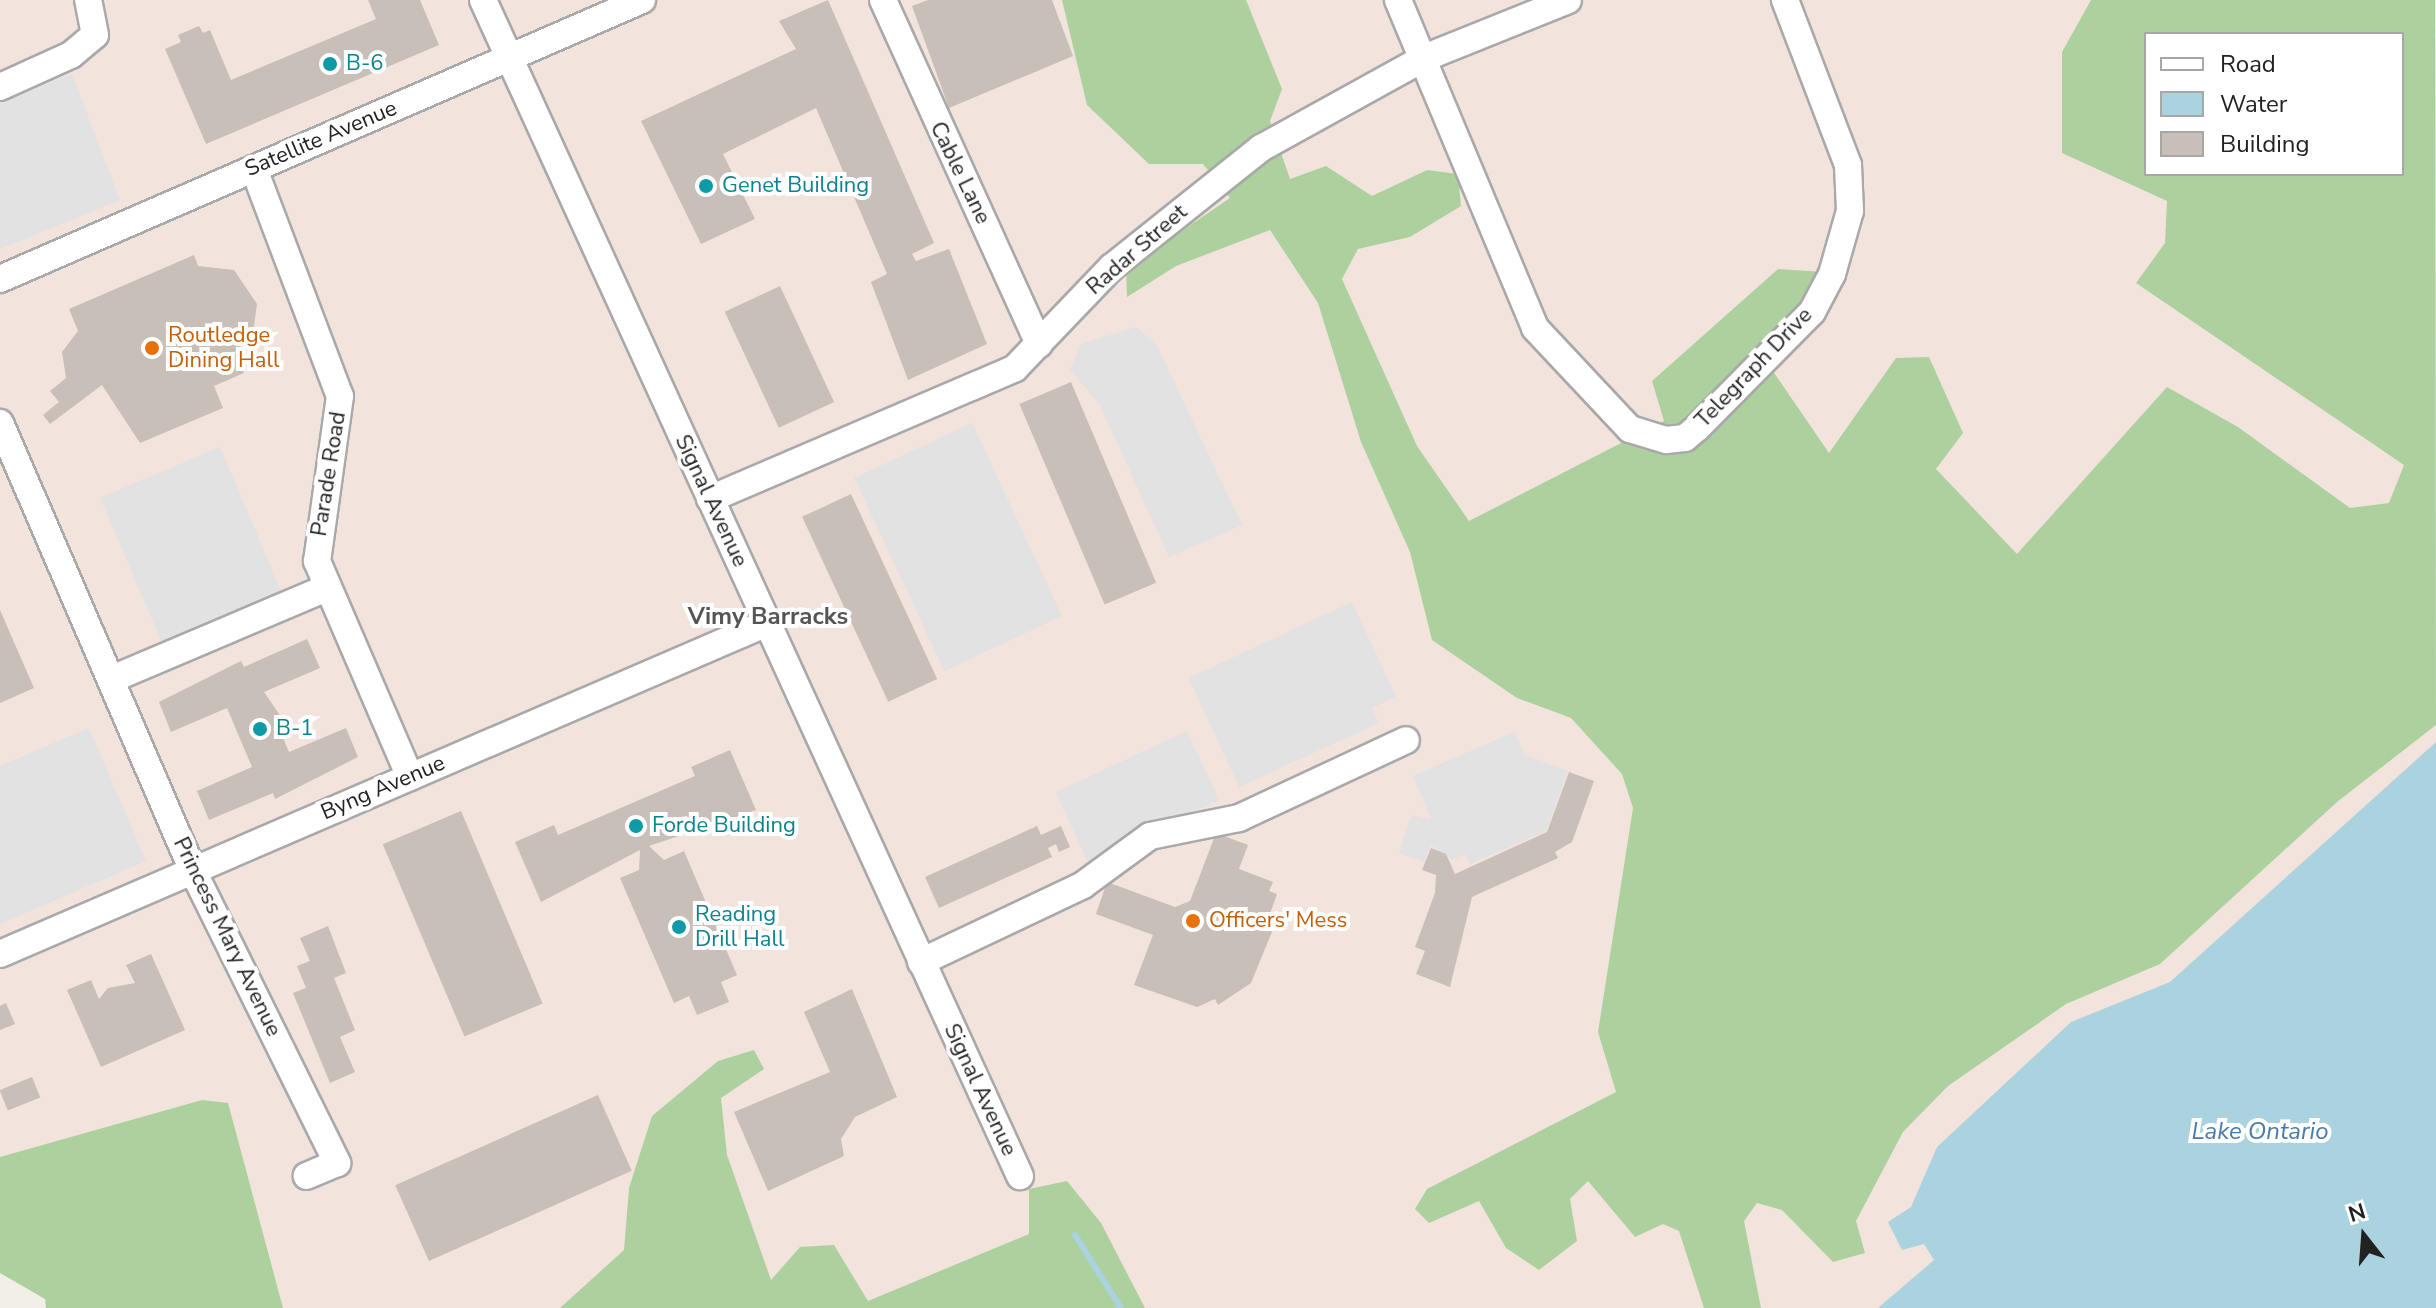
<!DOCTYPE html>
<html>
<head>
<meta charset="utf-8">
<style>
  body { margin:0 }
  #map { position:relative; width:2436px; height:1308px; overflow:hidden; background:#f2efe9; font-family:"Nunito Sans",sans-serif }
  div>[style] { position:absolute }
  [style*='--x'] { left:calc(var(--x)*1px); top:calc(var(--y)*1px); width:calc(var(--w)*1px); rotate:calc(var(--a)*1deg) }
  .military>* { inset:0; background:#f3e3dd }
  .forest>* { inset:0; background:#add19e }
  .parking>* { inset:0; background:#e2e2e2; transform-origin:0 0 }
  .water>* { inset:0; background:#aad3df }
  .stream>* { height:6px; margin:-3px; padding:0 3px; transform-origin:3px; border-radius:3px; background:#aad3df }
  .building>* { inset:0; background:#c7bfb8; transform-origin:0 0 }
  .roads { filter:drop-shadow(2px 0 #a9a9a9) drop-shadow(-2px 0 #a9a9a9) drop-shadow(0 2px #a9a9a9) drop-shadow(0 -2px #a9a9a9) }
  .minor>* { height:26px; margin:-13px; padding:0 13px; transform-origin:13px; border-radius:13px; background:#fff }
  .dots>* { width:22px; height:22px; translate:-50% -50%; box-sizing:border-box; border:4px solid #fff; border-radius:50% }
  span { translate:-50% -50%; white-space:nowrap; text-align:center; line-height:1.15; -webkit-text-stroke:8px #fff; paint-order:stroke }
  .culture-label { font-size:22px; color:#0d838f }
  .left { translate:0 -50%; text-align:left }
  .street-label { font-size:22px; color:#222 }
  .food-label { font-size:22px; color:#c56008 }
  .neighbourhood-label { font-size:24px; color:#555; font-weight:700 }
  .water-label { font-size:24px; color:#4a7aab; font-style:italic }
  .legend { position:absolute; left:2144px; top:32px; width:260px; height:144px; box-sizing:border-box; background:#fff; border:2px solid #a7a7a7; margin:0; padding:10px 14px; list-style:none; font-size:24px; color:#222 }
  .legend li { display:flex; align-items:center; gap:16px; height:40px }
  .legend b { width:40px; border:2px solid #a7a7a7 }
  .north { position:absolute; left:2324px; top:1196px; width:80px; height:80px; -webkit-text-stroke:6px #fff; paint-order:stroke; rotate:343deg; font-size:22px; font-weight:700; line-height:32px; text-align:center; color:#222 }
  .north::after { content:''; display:block; margin:auto; width:28px; height:36px; background:#222; clip-path:polygon(50% 0,100% 100%,50% 72%,0 100%) }
</style>
</head>
<body>
<div id="map">
  <div class="military">
    <div style="clip-path:polygon(evenodd,0 0,2420px 0,2436px 39px,2436px 955px,2049px 1308px,120px 1308px,0 1191px,0 0,2146px 34px,2402px 34px,2402px 174px,2146px 174px,2146px 34px)"></div>
  </div>
  <div class="forest">
    <div style="clip-path:polygon(evenodd,1062px 0,1246px 0,1282px 89px,1270px 121px,1290px 179px,1326px 166px,1372px 196px,1427px 170px,1458px 174px,1461px 206px,1410px 237px,1358px 249px,1342px 279px,1417px 446px,1469px 521px,1664px 421px,1652px 381px,1778px 269px,1823px 272px,1764px 358px,1829px 453px,1896px 358px,1929px 357px,1963px 433px,1936px 469px,2017px 554px,2167px 387px,2238px 427px,2350px 508px,2389px 503px,2404px 465px,2136px 283px,2165px 243px,2167px 201px,2062px 153px,2062px 52px,2091px 0,2435px 0,2436px 725px,2337px 802px,2160px 964px,2066px 1004px,1948px 1086px,1903px 1132px,1856px 1221px,1865px 1253px,1833px 1262px,1782px 1210px,1757px 1203px,1744px 1221px,1761px 1308px,1704px 1308px,1679px 1231px,1663px 1224px,1635px 1237px,1588px 1181px,1570px 1199px,1577px 1241px,1539px 1270px,1506px 1248px,1479px 1201px,1429px 1223px,1415px 1209px,1427px 1189px,1616px 1092px,1598px 1032px,1633px 808px,1622px 774px,1571px 718px,1517px 698px,1432px 640px,1410px 552px,1361px 442px,1318px 303px,1270px 230px,1176px 266px,1127px 297px,1126px 269px,1230px 198px,1203px 164px,1149px 164px,1087px 105px,1062px 0,2146px 34px,2402px 34px,2402px 174px,2146px 174px,2146px 34px)"></div>
    <div style="clip-path:polygon(754px 1050px,764px 1069px,721px 1098px,727px 1155px,771px 1280px,800px 1247px,834px 1245px,868px 1301px,1029px 1234px,1029px 1189px,1067px 1181px,1101px 1223px,1145px 1308px,560px 1308px,624px 1250px,629px 1188px,652px 1116px,718px 1061px)"></div>
    <div style="clip-path:polygon(202px 1100px,228px 1103px,283px 1308px,46px 1308px,45px 1299px,0 1273px,0 1157px)"></div>
  </div>
  <div class="parking">
    <div style="clip-path:polygon(72px 74px,120px 200px,0 249px,0 102px)"></div>
    <div style="clip-path:polygon(1136px 327px,1156px 344px,1242px 525px,1169px 557px,1100px 405px,1070px 370px,1081px 344px)"></div>
    <div style="left:972px;top:423px;width:213px;height:130px;rotate:65deg"></div>
    <div style="left:220px;top:447px;width:171px;height:130px;rotate:67deg"></div>
    <div style="clip-path:polygon(1352px 602px,1396px 697px,1372px 708px,1379px 723px,1239px 787px,1189px 678px)"></div>
    <div style="clip-path:polygon(89px 728px,146px 861px,0 924px,0 766px)"></div>
    <div style="left:1187px;top:731px;width:76px;height:145px;rotate:65deg"></div>
    <div style="clip-path:polygon(1514px 732px,1525px 755px,1568px 771px,1546px 831px,1470px 864px,1465px 854px,1452px 860px,1431px 845px,1424px 862px,1399px 853px,1411px 815px,1431px 819px,1413px 776px)"></div>
  </div>
  <div class="water">
    <div style="clip-path:polygon(2436px 742px,2436px 1308px,1878px 1308px,1934px 1260px,1924px 1244px,1902px 1250px,1888px 1222px,1911px 1207px,1937px 1147px,2071px 1022px,2170px 982px)"></div>
  </div>
  <div class="stream">
    <div style="--x:1075;--y:1235;--w:86;--a:57.8"></div>
  </div>
  <div class="building">
    <div style="clip-path:polygon(368px 0,420px 0,439px 45px,206px 144px,165px 49px,181px 42px,178px 35px,199px 26px,203px 33px,210px 30px,231px 80px,376px 19px)"></div>
    <div style="clip-path:polygon(828px 0,934px 243px,912px 254px,916px 261px,949px 249px,987px 344px,908px 380px,871px 282px,887px 274px,816px 108px,723px 154px,755px 219px,701px 244px,641px 121px,796px 49px,779px 21px)"></div>
    <div style="clip-path:polygon(928px 0,1052px 0,1073px 56px,949px 108px,912px 6px)"></div>
    <div style="clip-path:polygon(194px 255px,198px 266px,234px 270px,257px 304px,253px 333px,235px 352px,244px 373px,214px 386px,223px 408px,140px 443px,102px 385px,50px 424px,43px 415px,59px 402px,50px 391px,66px 378px,62px 352px,78px 331px,69px 309px)"></div>
    <div style="left:780px;top:286px;width:128px;height:61px;rotate:65deg"></div>
    <div style="left:1071px;top:382px;width:218px;height:56px;rotate:67deg"></div>
    <div style="left:851px;top:494px;width:204px;height:54px;rotate:65deg"></div>
    <div style="clip-path:polygon(0 610px,34px 688px,0 703px)"></div>
    <div style="clip-path:polygon(307px 639px,320px 668px,264px 692px,288px 727px,280px 731px,289px 752px,346px 728px,358px 757px,275px 799px,273px 793px,209px 820px,197px 791px,252px 767px,235px 727px,227px 708px,171px 732px,159px 702px,241px 661px,244px 667px)"></div>
    <div style="clip-path:polygon(730px 750px,756px 810px,649px 846px,664px 860px,684px 851px,737px 975px,721px 982px,729px 1002px,697px 1015px,689px 996px,674px 1003px,620px 878px,639px 870px,640px 850px,541px 902px,515px 842px,554px 825px,558px 835px,695px 776px,691px 767px)"></div>
    <div style="clip-path:polygon(1569px 772px,1594px 781px,1572px 842px,1555px 852px,1558px 858px,1472px 897px,1450px 987px,1416px 974px,1425px 951px,1415px 947px,1435px 893px,1436px 875px,1422px 870px,1431px 848px,1446px 854px,1455px 874px,1547px 832px)"></div>
    <div style="left:461px;top:811px;width:209px;height:85px;rotate:67deg"></div>
    <div style="clip-path:polygon(1037px 826px,1041px 835px,1061px 826px,1070px 847px,1059px 852px,1056px 844px,1048px 848px,1052px 857px,939px 908px,925px 877px)"></div>
    <div style="clip-path:polygon(1216px 833px,1248px 845px,1239px 869px,1273px 882px,1269px 891px,1277px 894px,1268px 919px,1276px 922px,1251px 983px,1218px 1005px,1215px 999px,1197px 1007px,1134px 985px,1153px 935px,1096px 914px,1107px 882px,1175px 907px,1190px 901px)"></div>
    <div style="clip-path:polygon(328px 926px,346px 973px,334px 978px,355px 1030px,340px 1037px,355px 1072px,330px 1083px,293px 993px,306px 988px,297px 966px,310px 961px,300px 938px)"></div>
    <div style="clip-path:polygon(151px 954px,185px 1030px,101px 1067px,67px 990px,91px 980px,99px 999px,108px 988px,135px 983px,126px 965px)"></div>
    <div style="clip-path:polygon(852px 989px,897px 1097px,855px 1117px,841px 1139px,844px 1156px,768px 1191px,734px 1112px,830px 1072px,804px 1012px)"></div>
    <div style="clip-path:polygon(6px 1003px,15px 1024px,0 1030px,0 1006px)"></div>
    <div style="left:32px;top:1077px;width:22px;height:35px;rotate:68deg"></div>
    <div style="left:598px;top:1095px;width:83px;height:222px;rotate:66deg"></div>
  </div>
  <div class="roads">
    <div class="minor">
      <div style="--x:483;--y:0;--w:1293;--a:65.46"></div>
      <div style="--x:883;--y:0;--w:378;--a:65.6"></div>
      <div style="--x:1398;--y:0;--w:355;--a:67.3"></div>
      <div style="--x:1535;--y:328;--w:139;--a:46.8"></div>
      <div style="--x:1630;--y:429;--w:38;--a:17"></div>
      <div style="--x:1666;--y:440;--w:19;--a:-6"></div>
      <div style="--x:1685;--y:438;--w:17;--a:-40"></div>
      <div style="--x:1698;--y:427;--w:162;--a:-45.3"></div>
      <div style="--x:1812;--y:312;--w:43;--a:-62.2"></div>
      <div style="--x:1832;--y:274;--w:66;--a:-74.1"></div>
      <div style="--x:1850;--y:211;--w:46;--a:-92.5"></div>
      <div style="--x:1848;--y:165;--w:177;--a:-110.9"></div>
      <div style="--x:0;--y:87;--w:78;--a:-24.3"></div>
      <div style="--x:71;--y:55;--w:31;--a:-40"></div>
      <div style="--x:95;--y:35;--w:36;--a:-101"></div>
      <div style="--x:254;--y:169;--w:243;--a:69.3"></div>
      <div style="--x:340;--y:396;--w:167;--a:97.9"></div>
      <div style="--x:317;--y:561;--w:235;--a:66.7"></div>
      <div style="--x:0;--y:279;--w:700;--a:-23.49"></div>
      <div style="--x:0;--y:423;--w:488;--a:66.7"></div>
      <div style="--x:193;--y:871;--w:326;--a:63.7"></div>
      <div style="--x:337;--y:1163;--w:33;--a:157"></div>
      <div style="--x:710;--y:499;--w:332;--a:-23.2"></div>
      <div style="--x:1015;--y:368;--w:140;--a:-46.2"></div>
      <div style="--x:1112;--y:267;--w:191;--a:-38.6"></div>
      <div style="--x:1261;--y:148;--w:186;--a:-28.9"></div>
      <div style="--x:1424;--y:58;--w:155;--a:-21.9"></div>
      <div style="--x:112;--y:679;--w:233;--a:-23"></div>
      <div style="--x:0;--y:954;--w:835;--a:-23.34"></div>
      <div style="--x:921;--y:962;--w:179;--a:-25.4"></div>
      <div style="--x:1083;--y:885;--w:83;--a:-36.2"></div>
      <div style="--x:1150;--y:836;--w:91;--a:-11.4"></div>
      <div style="--x:1239;--y:818;--w:184;--a:-25"></div>
    </div>
  </div>
  <div class="dots">
    <div style="left:330px;top:64px;background:#0f9aa8"></div>
    <div style="left:706px;top:186px;background:#0f9aa8"></div>
    <div style="left:152px;top:348px;background:#e8710a"></div>
    <div style="left:260px;top:729px;background:#0f9aa8"></div>
    <div style="left:636px;top:826px;background:#0f9aa8"></div>
    <div style="left:1193px;top:921px;background:#e8710a"></div>
    <div style="left:679px;top:927px;background:#0f9aa8"></div>
  </div>
  <div class="culture-label">
    <span class="left" style="left:346px;top:64px">B-6</span>
    <span class="left" style="left:722px;top:186px">Genet Building</span>
    <span class="left" style="left:276px;top:729px">B-1</span>
    <span class="left" style="left:652px;top:826px">Forde Building</span>
    <span class="left" style="left:695px;top:927px">Reading<br>Drill Hall</span>
  </div>
  <div class="street-label">
    <span style="left:321px;top:139px;rotate:-23deg">Satellite Avenue</span>
    <span style="left:960px;top:173px;rotate:64deg">Cable Lane</span>
    <span style="left:1137px;top:250px;rotate:-41deg">Radar Street</span>
    <span style="left:1754px;top:368px;rotate:-46deg">Telegraph Drive</span>
    <span style="left:329px;top:474px;rotate:-81deg">Parade Road</span>
    <span style="left:711px;top:501px;rotate:65deg">Signal Avenue</span>
    <span style="left:383px;top:788px;rotate:-23deg">Byng Avenue</span>
    <span style="left:227px;top:937px;rotate:64deg">Princess Mary Avenue</span>
    <span style="left:980px;top:1090px;rotate:65deg">Signal Avenue</span>
  </div>
  <div class="food-label">
    <span class="left" style="left:168px;top:348px">Routledge<br>Dining Hall</span>
    <span class="left" style="left:1209px;top:921px">Officers' Mess</span>
  </div>
  <div class="neighbourhood-label">
    <span style="left:768px;top:617px">Vimy Barracks</span>
  </div>
  <div class="water-label">
    <span style="left:2260px;top:1132px">Lake Ontario</span>
  </div>
  <ul class="legend">
  <li><b style="height:10px;background:#fff"></b>Road</li>
  <li><b style="height:22px;background:#aad3df"></b>Water</li>
  <li><b style="height:22px;background:#c7bfb8"></b>Building</li>
  </ul>
  <div class="north">N</div>
</div>
</body>
</html>
